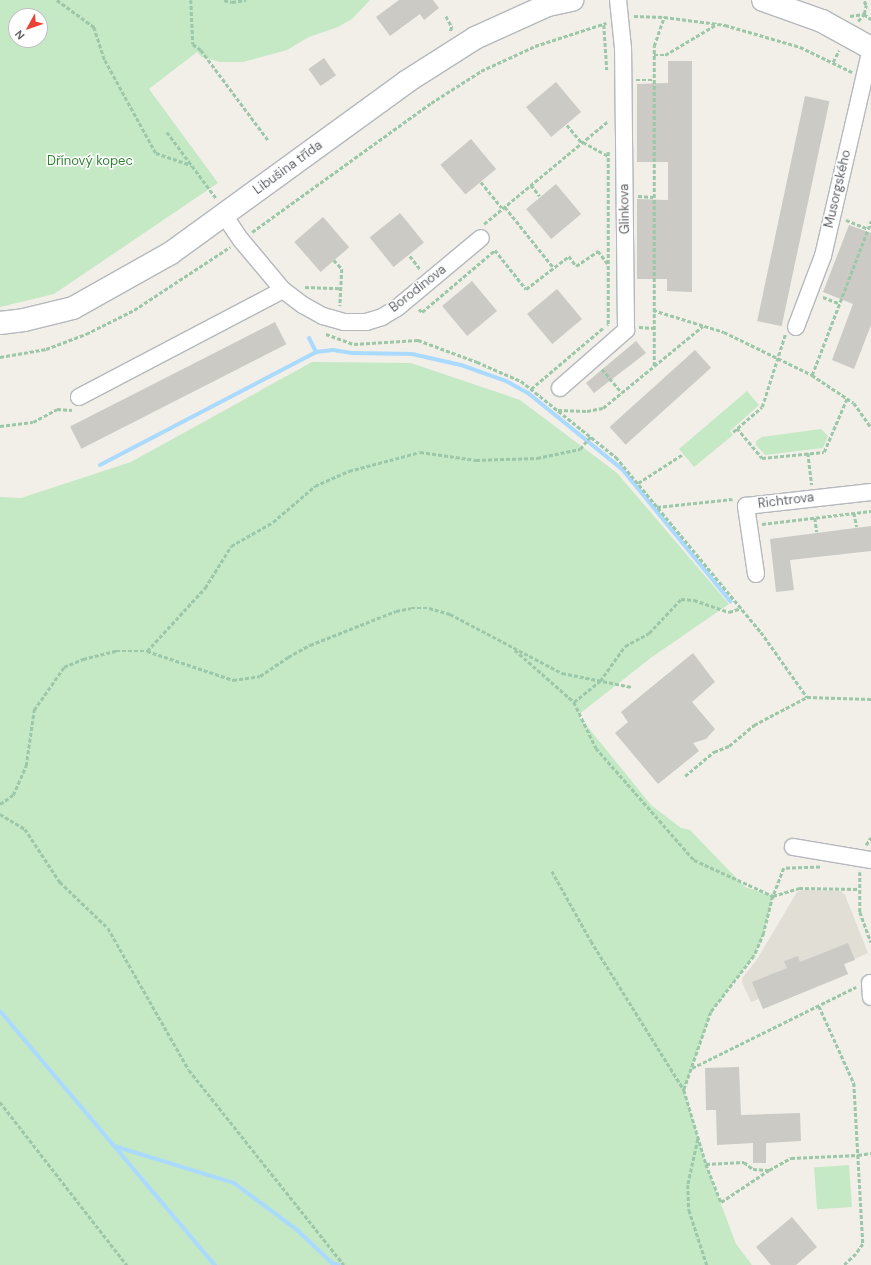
<!DOCTYPE html>
<html>
<head>
<meta charset="utf-8">
<style>
  body { margin:0 }
  #map { position:relative; width:871px; height:1265px; overflow:hidden; background:#f1efe8; font-family:"DM Sans",sans-serif }
  div>[style] { position:absolute }
  [style*='--x'] { left:calc(var(--x)*1px); top:calc(var(--y)*1px); width:calc(var(--w)*1px); rotate:calc(var(--a)*1deg) }
  .education>* { inset:0; background:#e1ded6 }
  .green>* { inset:0; background:#c5e8c5; transform-origin:0 0 }
  .stream>* { height:4px; margin:-2px; padding:0 2px; transform-origin:2px; border-radius:2px; background:#aadaff }
  .building>* { inset:0; background:#cccac5; transform-origin:0 0 }
  .path>* { height:2.5px; margin-top:-1.25px; transform-origin:0; background:repeating-linear-gradient(90deg,#9cc7a9 0 4px,transparent 0 6px) }
  .roads { filter:drop-shadow(1px 0 #b5b8bc) drop-shadow(-1px 0 #b5b8bc) drop-shadow(0 1px #b5b8bc) drop-shadow(0 -1px #b5b8bc) }
  .street>* { height:16px; margin:-8px; padding:0 8px; transform-origin:8px; border-radius:8px; background:#fff }
  .secondary>* { height:22px; margin:-11px; padding:0 11px; transform-origin:11px; border-radius:11px; background:#fff }
  span { translate:-50% -50%; white-space:nowrap; text-align:center; line-height:1.15; -webkit-text-stroke:3px #fff; paint-order:stroke }
  .park-label { font-size:13px; color:#348238 }
  .street-label { font-size:13px; color:#5f6368 }
  .north { position:absolute; left:8px; top:8px; width:40px; height:40px; box-sizing:border-box; background:#fff; border:1px solid #bfc1c3; border-radius:50%; rotate:230deg; font-size:11px; font-weight:700; line-height:16px; text-align:center; color:#5f6368 }
  .north::after { content:''; display:block; margin:auto; width:14px; height:18px; background:#ea4335; clip-path:polygon(50% 0,100% 100%,50% 72%,0 100%) }
</style>
</head>
<body>
<div id="map">
  <div class="education">
    <div style="clip-path:polygon(802px 890px,841px 891px,845px 895px,868px 953px,844px 964px,848px 974px,763px 1009px,759px 999px,751px 1002px,742px 982px,743px 977px,756px 961px,797px 892px)"></div>
  </div>
  <div class="green">
    <div style="clip-path:polygon(evenodd,0 0,370px 0,352px 19px,338px 27px,309px 37px,287px 50px,243px 62px,220px 62px,202px 57px,197px 52px,149px 89px,218px 183px,54px 294px,0 307px,0 0,16px 16px,40px 16px,40px 40px,16px 40px,16px 16px)"></div>
    <div style="clip-path:polygon(312px 362px,411px 363px,520px 400px,617px 473px,729px 604px,652px 657px,578px 715px,651px 805px,681px 828px,690px 830px,745px 887px,773px 896px,764px 933px,754px 956px,711px 1012px,684px 1090px,706px 1164px,736px 1244px,752px 1265px,0 1265px,0 497px,21px 498px,131px 462px)"></div>
    <div style="clip-path:polygon(747px 391px,759px 405px,730px 431px,733px 435px,694px 467px,679px 449px)"></div>
    <div style="clip-path:polygon(821px 429px,828px 436px,823px 448px,765px 455px,756px 445px,756px 441px,762px 437px)"></div>
    <div style="left:849px;top:1165px;width:42px;height:35px;rotate:86deg"></div>
  </div>
  <div class="stream">
    <div style="--x:309;--y:338;--w:16;--a:63"></div>
    <div style="--x:316;--y:352;--w:17;--a:-7"></div>
    <div style="--x:333;--y:350;--w:20;--a:9"></div>
    <div style="--x:353;--y:353;--w:59;--a:1"></div>
    <div style="--x:412;--y:354;--w:50;--a:12.7"></div>
    <div style="--x:461;--y:365;--w:48;--a:19.6"></div>
    <div style="--x:506;--y:381;--w:25;--a:29"></div>
    <div style="--x:528;--y:393;--w:121;--a:39"></div>
    <div style="--x:622;--y:469;--w:171;--a:50.7"></div>
    <div style="--x:100;--y:465;--w:244;--a:-27.6"></div>
    <div style="--x:0;--y:1011;--w:333;--a:49.8"></div>
    <div style="--x:114;--y:1146;--w:126;--a:17.1"></div>
    <div style="--x:234;--y:1183;--w:79;--a:36.7"></div>
    <div style="--x:297;--y:1230;--w:48;--a:43.3"></div>
    <div style="--x:332;--y:1263;--w:7;--a:16"></div>
  </div>
  <div class="building">
    <div style="clip-path:polygon(399px 0,433px 0,439px 8px,424px 20px,420px 14px,390px 36px,376px 17px)"></div>
    <div style="left:324px;top:58px;width:21px;height:19px;rotate:55deg"></div>
    <div style="clip-path:polygon(668px 61px,692px 61px,692px 292px,667px 291px,667px 279px,637px 279px,637px 199px,668px 200px,668px 162px,637px 162px,637px 84px,668px 83px)"></div>
    <div style="left:556px;top:82px;width:39px;height:39px;rotate:50deg"></div>
    <div style="left:805px;top:96px;width:25px;height:230px;rotate:12deg"></div>
    <div style="left:471px;top:139px;width:39px;height:40px;rotate:50deg"></div>
    <div style="left:556px;top:184px;width:39px;height:39px;rotate:50deg"></div>
    <div style="left:400px;top:213px;width:38px;height:39px;rotate:51deg"></div>
    <div style="left:323px;top:217px;width:40px;height:38px;rotate:49deg"></div>
    <div style="clip-path:polygon(849px 225px,871px 233px,871px 325px,854px 369px,832px 360px,853px 304px,823px 292px)"></div>
    <div style="left:472px;top:281px;width:39px;height:39px;rotate:50deg"></div>
    <div style="left:557px;top:289px;width:39px;height:39px;rotate:50deg"></div>
    <div style="left:275px;top:322px;width:25px;height:230px;rotate:63deg"></div>
    <div style="clip-path:polygon(636px 341px,646px 353px,594px 393px,586px 383px)"></div>
    <div style="left:695px;top:350px;width:24px;height:115px;rotate:48deg"></div>
    <div style="clip-path:polygon(871px 526px,871px 551px,790px 560px,794px 590px,776px 592px,770px 539px)"></div>
    <div style="clip-path:polygon(693px 653px,715px 682px,692px 702px,715px 729px,706px 739px,693px 743px,699px 751px,658px 784px,615px 733px,628px 722px,621px 712px)"></div>
    <div style="clip-path:polygon(848px 943px,855px 960px,844px 964px,848px 974px,763px 1009px,752px 982px,787px 968px,784px 961px,798px 956px,800px 962px)"></div>
    <div style="clip-path:polygon(739px 1067px,741px 1115px,800px 1113px,801px 1141px,766px 1143px,766px 1163px,753px 1163px,753px 1143px,717px 1145px,716px 1110px,706px 1110px,705px 1068px)"></div>
    <div style="clip-path:polygon(792px 1217px,817px 1247px,796px 1265px,771px 1265px,756px 1247px)"></div>
  </div>
  <div class="path">
    <div style="--x:57;--y:0;--w:46;--a:36.1"></div>
    <div style="--x:94;--y:27;--w:35;--a:72"></div>
    <div style="--x:105;--y:60;--w:106;--a:61.3"></div>
    <div style="--x:156;--y:153;--w:37;--a:19"></div>
    <div style="--x:191;--y:0;--w:44;--a:87.4"></div>
    <div style="--x:193;--y:44;--w:10;--a:37"></div>
    <div style="--x:201;--y:50;--w:112;--a:53.3"></div>
    <div style="--x:224;--y:0;--w:8;--a:14"></div>
    <div style="--x:232;--y:2;--w:14;--a:-8"></div>
    <div style="--x:446;--y:16;--w:13;--a:61"></div>
    <div style="--x:452;--y:27;--w:6;--a:108"></div>
    <div style="--x:634;--y:16;--w:30;--a:2"></div>
    <div style="--x:664;--y:17;--w:62;--a:7.5"></div>
    <div style="--x:725;--y:25;--w:78;--a:16.3"></div>
    <div style="--x:800;--y:47;--w:58;--a:25.7"></div>
    <div style="--x:850;--y:16;--w:14;--a:-8"></div>
    <div style="--x:864;--y:14;--w:9;--a:-77"></div>
    <div style="--x:866;--y:5;--w:6;--a:-121"></div>
    <div style="--x:858;--y:21;--w:9;--a:-49"></div>
    <div style="--x:864;--y:14;--w:9;--a:36"></div>
    <div style="--x:604;--y:25;--w:45;--a:86.2"></div>
    <div style="--x:654;--y:55;--w:11;--a:0"></div>
    <div style="--x:665;--y:55;--w:61;--a:-30.8"></div>
    <div style="--x:833;--y:62;--w:13;--a:-63"></div>
    <div style="--x:636;--y:80;--w:18;--a:0"></div>
    <div style="--x:567;--y:125;--w:23;--a:50"></div>
    <div style="--x:167;--y:132;--w:82;--a:53.4"></div>
    <div style="--x:583;--y:142;--w:29;--a:29"></div>
    <div style="--x:481;--y:182;--w:33;--a:51"></div>
    <div style="--x:531;--y:185;--w:14;--a:51"></div>
    <div style="--x:638;--y:196;--w:15;--a:4"></div>
    <div style="--x:505;--y:207;--w:77;--a:51.3"></div>
    <div style="--x:846;--y:220;--w:24;--a:22"></div>
    <div style="--x:484;--y:224;--w:161;--a:-39.7"></div>
    <div style="--x:252;--y:232;--w:221;--a:-35.8"></div>
    <div style="--x:431;--y:103;--w:59;--a:-32.6"></div>
    <div style="--x:481;--y:71;--w:60;--a:-24.8"></div>
    <div style="--x:535;--y:46;--w:75;--a:-17.9"></div>
    <div style="--x:410;--y:256;--w:18;--a:52"></div>
    <div style="--x:334;--y:260;--w:12;--a:48"></div>
    <div style="--x:342;--y:269;--w:37;--a:93"></div>
    <div style="--x:305;--y:287;--w:35;--a:2"></div>
    <div style="--x:823;--y:297;--w:17;--a:21"></div>
    <div style="--x:419;--y:309;--w:4;--a:45"></div>
    <div style="--x:422;--y:312;--w:96;--a:-40.3"></div>
    <div style="--x:495;--y:250;--w:50;--a:51.5"></div>
    <div style="--x:526;--y:289;--w:54;--a:-37.5"></div>
    <div style="--x:569;--y:256;--w:12;--a:55"></div>
    <div style="--x:576;--y:266;--w:27;--a:-34"></div>
    <div style="--x:598;--y:251;--w:16;--a:52"></div>
    <div style="--x:653;--y:310;--w:74;--a:17.2"></div>
    <div style="--x:724;--y:332;--w:98;--a:26"></div>
    <div style="--x:812;--y:375;--w:50;--a:33.7"></div>
    <div style="--x:854;--y:403;--w:29;--a:55"></div>
    <div style="--x:607;--y:325;--w:1;--a:-45"></div>
    <div style="--x:608;--y:324;--w:173;--a:-90"></div>
    <div style="--x:639;--y:327;--w:14;--a:4"></div>
    <div style="--x:326;--y:334;--w:30;--a:20"></div>
    <div style="--x:354;--y:344;--w:64;--a:-3.6"></div>
    <div style="--x:418;--y:340;--w:63;--a:20.4"></div>
    <div style="--x:477;--y:362;--w:48;--a:23.4"></div>
    <div style="--x:521;--y:381;--w:122;--a:38.7"></div>
    <div style="--x:616;--y:457;--w:227;--a:50.4"></div>
    <div style="--x:761;--y:632;--w:80;--a:54.7"></div>
    <div style="--x:807;--y:697;--w:64;--a:1.8"></div>
    <div style="--x:0;--y:357;--w:47;--a:-9.9"></div>
    <div style="--x:46;--y:349;--w:43;--a:-20.6"></div>
    <div style="--x:86;--y:334;--w:54;--a:-26.6"></div>
    <div style="--x:134;--y:310;--w:115;--a:-33.3"></div>
    <div style="--x:654;--y:366;--w:320;--a:-90"></div>
    <div style="--x:654;--y:46;--w:31;--a:-71"></div>
    <div style="--x:602;--y:369;--w:31;--a:50"></div>
    <div style="--x:812;--y:375;--w:165;--a:-69"></div>
    <div style="--x:531;--y:389;--w:94;--a:-40.3"></div>
    <div style="--x:558;--y:410;--w:29;--a:2"></div>
    <div style="--x:587;--y:411;--w:16;--a:-11"></div>
    <div style="--x:603;--y:408;--w:129;--a:-39.4"></div>
    <div style="--x:0;--y:426;--w:33;--a:-7"></div>
    <div style="--x:33;--y:422;--w:27;--a:-28"></div>
    <div style="--x:57;--y:409;--w:15;--a:4"></div>
    <div style="--x:737;--y:428;--w:39;--a:50"></div>
    <div style="--x:762;--y:458;--w:62;--a:-5.5"></div>
    <div style="--x:824;--y:452;--w:59;--a:-66.9"></div>
    <div style="--x:733;--y:432;--w:38;--a:-41"></div>
    <div style="--x:762;--y:407;--w:76;--a:-72.3"></div>
    <div style="--x:808;--y:453;--w:32;--a:83"></div>
    <div style="--x:638;--y:483;--w:54;--a:-32.8"></div>
    <div style="--x:657;--y:507;--w:76;--a:-6"></div>
    <div style="--x:854;--y:513;--w:14;--a:78"></div>
    <div style="--x:815;--y:518;--w:14;--a:82"></div>
    <div style="--x:762;--y:524;--w:110;--a:-6.8"></div>
    <div style="--x:515;--y:650;--w:79;--a:41.4"></div>
    <div style="--x:574;--y:702;--w:51;--a:64.4"></div>
    <div style="--x:596;--y:748;--w:149;--a:48.8"></div>
    <div style="--x:694;--y:860;--w:87;--a:24.5"></div>
    <div style="--x:773;--y:896;--w:27;--a:-17"></div>
    <div style="--x:799;--y:888;--w:60;--a:1"></div>
    <div style="--x:147;--y:651;--w:86;--a:-47.4"></div>
    <div style="--x:205;--y:588;--w:49;--a:-58.2"></div>
    <div style="--x:231;--y:546;--w:48;--a:-29.7"></div>
    <div style="--x:273;--y:522;--w:55;--a:-40.6"></div>
    <div style="--x:315;--y:486;--w:37;--a:-24"></div>
    <div style="--x:349;--y:471;--w:73;--a:-15"></div>
    <div style="--x:420;--y:452;--w:57;--a:8.1"></div>
    <div style="--x:476;--y:460;--w:61;--a:-1.9"></div>
    <div style="--x:537;--y:458;--w:44;--a:-11.8"></div>
    <div style="--x:580;--y:449;--w:16;--a:-50"></div>
    <div style="--x:574;--y:702;--w:33;--a:-39"></div>
    <div style="--x:600;--y:681;--w:43;--a:-54.5"></div>
    <div style="--x:625;--y:646;--w:27;--a:-28"></div>
    <div style="--x:649;--y:633;--w:47;--a:-46.7"></div>
    <div style="--x:681;--y:599;--w:13;--a:4"></div>
    <div style="--x:694;--y:600;--w:37;--a:19"></div>
    <div style="--x:729;--y:612;--w:13;--a:-18"></div>
    <div style="--x:685;--y:776;--w:38;--a:-40"></div>
    <div style="--x:714;--y:752;--w:16;--a:-22"></div>
    <div style="--x:729;--y:746;--w:33;--a:-40"></div>
    <div style="--x:754;--y:725;--w:60;--a:-27.8"></div>
    <div style="--x:0;--y:804;--w:16;--a:-35"></div>
    <div style="--x:13;--y:795;--w:32;--a:-66"></div>
    <div style="--x:26;--y:766;--w:57;--a:-81.9"></div>
    <div style="--x:34;--y:710;--w:52;--a:-55.1"></div>
    <div style="--x:64;--y:667;--w:21;--a:-23"></div>
    <div style="--x:83;--y:659;--w:34;--a:-14"></div>
    <div style="--x:116;--y:651;--w:31;--a:0"></div>
    <div style="--x:147;--y:651;--w:91;--a:18.6"></div>
    <div style="--x:233;--y:680;--w:27;--a:-8"></div>
    <div style="--x:260;--y:676;--w:34;--a:-34"></div>
    <div style="--x:288;--y:657;--w:25;--a:-29"></div>
    <div style="--x:310;--y:645;--w:92;--a:-21.6"></div>
    <div style="--x:396;--y:611;--w:15;--a:-11"></div>
    <div style="--x:411;--y:608;--w:18;--a:0"></div>
    <div style="--x:429;--y:608;--w:22;--a:16"></div>
    <div style="--x:450;--y:614;--w:127;--a:27.8"></div>
    <div style="--x:562;--y:673;--w:71;--a:11.3"></div>
    <div style="--x:0;--y:814;--w:29;--a:31"></div>
    <div style="--x:25;--y:829;--w:64;--a:56.6"></div>
    <div style="--x:60;--y:882;--w:66;--a:43.8"></div>
    <div style="--x:108;--y:928;--w:163;--a:60.3"></div>
    <div style="--x:189;--y:1070;--w:249;--a:51.5"></div>
    <div style="--x:866;--y:845;--w:9;--a:-58"></div>
    <div style="--x:820;--y:867;--w:36;--a:178"></div>
    <div style="--x:784;--y:868;--w:30;--a:111"></div>
    <div style="--x:773;--y:896;--w:38;--a:104"></div>
    <div style="--x:764;--y:933;--w:25;--a:113"></div>
    <div style="--x:754;--y:956;--w:71;--a:127.5"></div>
    <div style="--x:711;--y:1012;--w:83;--a:109.1"></div>
    <div style="--x:684;--y:1090;--w:77;--a:73.4"></div>
    <div style="--x:706;--y:1164;--w:41;--a:68.5"></div>
    <div style="--x:721;--y:1202;--w:58;--a:-33.7"></div>
    <div style="--x:769;--y:1170;--w:25;--a:-29"></div>
    <div style="--x:791;--y:1158;--w:67;--a:-2.6"></div>
    <div style="--x:858;--y:1155;--w:13;--a:-9"></div>
    <div style="--x:552;--y:871;--w:80;--a:60.9"></div>
    <div style="--x:591;--y:941;--w:176;--a:58"></div>
    <div style="--x:860;--y:872;--w:40;--a:90"></div>
    <div style="--x:860;--y:912;--w:32;--a:70"></div>
    <div style="--x:819;--y:1006;--w:85;--a:65.6"></div>
    <div style="--x:854;--y:1083;--w:161;--a:86.8"></div>
    <div style="--x:863;--y:1244;--w:12;--a:125"></div>
    <div style="--x:856;--y:1254;--w:16;--a:137"></div>
    <div style="--x:692;--y:1068;--w:183;--a:-26.3"></div>
    <div style="--x:0;--y:1102;--w:207;--a:52.1"></div>
    <div style="--x:698;--y:1139;--w:47;--a:102.3"></div>
    <div style="--x:688;--y:1185;--w:25;--a:88"></div>
    <div style="--x:689;--y:1210;--w:58;--a:71.9"></div>
    <div style="--x:706;--y:1164;--w:38;--a:-3"></div>
    <div style="--x:744;--y:1162;--w:11;--a:38"></div>
    <div style="--x:753;--y:1169;--w:16;--a:4"></div>
  </div>
  <div class="roads">
    <div class="street">
      <div style="--x:224;--y:215;--w:30;--a:56"></div>
      <div style="--x:241;--y:240;--w:65;--a:50"></div>
      <div style="--x:283;--y:290;--w:25;--a:37"></div>
      <div style="--x:303;--y:305;--w:23;--a:29"></div>
      <div style="--x:323;--y:316;--w:22;--a:16"></div>
      <div style="--x:344;--y:322;--w:22;--a:0"></div>
      <div style="--x:366;--y:322;--w:17;--a:-17"></div>
      <div style="--x:382;--y:317;--w:17;--a:-31"></div>
      <div style="--x:397;--y:308;--w:109;--a:-39.8"></div>
      <div style="--x:796;--y:327;--w:76;--a:-69.2"></div>
      <div style="--x:823;--y:256;--w:213;--a:-77"></div>
      <div style="--x:560;--y:388;--w:88;--a:-41.3"></div>
      <div style="--x:626;--y:330;--w:282;--a:-90.6"></div>
      <div style="--x:623;--y:48;--w:48;--a:-95.9"></div>
      <div style="--x:79;--y:397;--w:230;--a:-27.7"></div>
      <div style="--x:756;--y:574;--w:69;--a:-98.4"></div>
      <div style="--x:746;--y:506;--w:126;--a:-6.4"></div>
      <div style="--x:793;--y:847;--w:79;--a:9.5"></div>
      <div style="--x:870;--y:983;--w:14;--a:86"></div>
    </div>
    <div class="secondary">
      <div style="--x:763;--y:0;--w:63;--a:19.6"></div>
      <div style="--x:822;--y:21;--w:56;--a:28.9"></div>
      <div style="--x:0;--y:323;--w:24;--a:-7"></div>
      <div style="--x:24;--y:320;--w:50;--a:-13.8"></div>
      <div style="--x:73;--y:308;--w:112;--a:-29.3"></div>
      <div style="--x:171;--y:253;--w:291;--a:-36"></div>
      <div style="--x:406;--y:82;--w:82;--a:-32.5"></div>
      <div style="--x:475;--y:38;--w:80;--a:-24.3"></div>
      <div style="--x:548;--y:5;--w:25;--a:-12"></div>
    </div>
  </div>
  <div class="park-label">
    <span style="left:90px;top:161px">Dřínový kopec</span>
  </div>
  <div class="street-label">
    <span style="left:288px;top:168px;rotate:-36deg">Libušina třída</span>
    <span style="left:838px;top:189px;rotate:-77deg">Musorgského</span>
    <span style="left:625px;top:209px;rotate:-91deg">Glinkova</span>
    <span style="left:418px;top:289px;rotate:-38deg">Borodinova</span>
    <span style="left:786px;top:501px;rotate:-7deg">Richtrova</span>
  </div>
  <div class="north">N</div>
</div>
</body>
</html>
